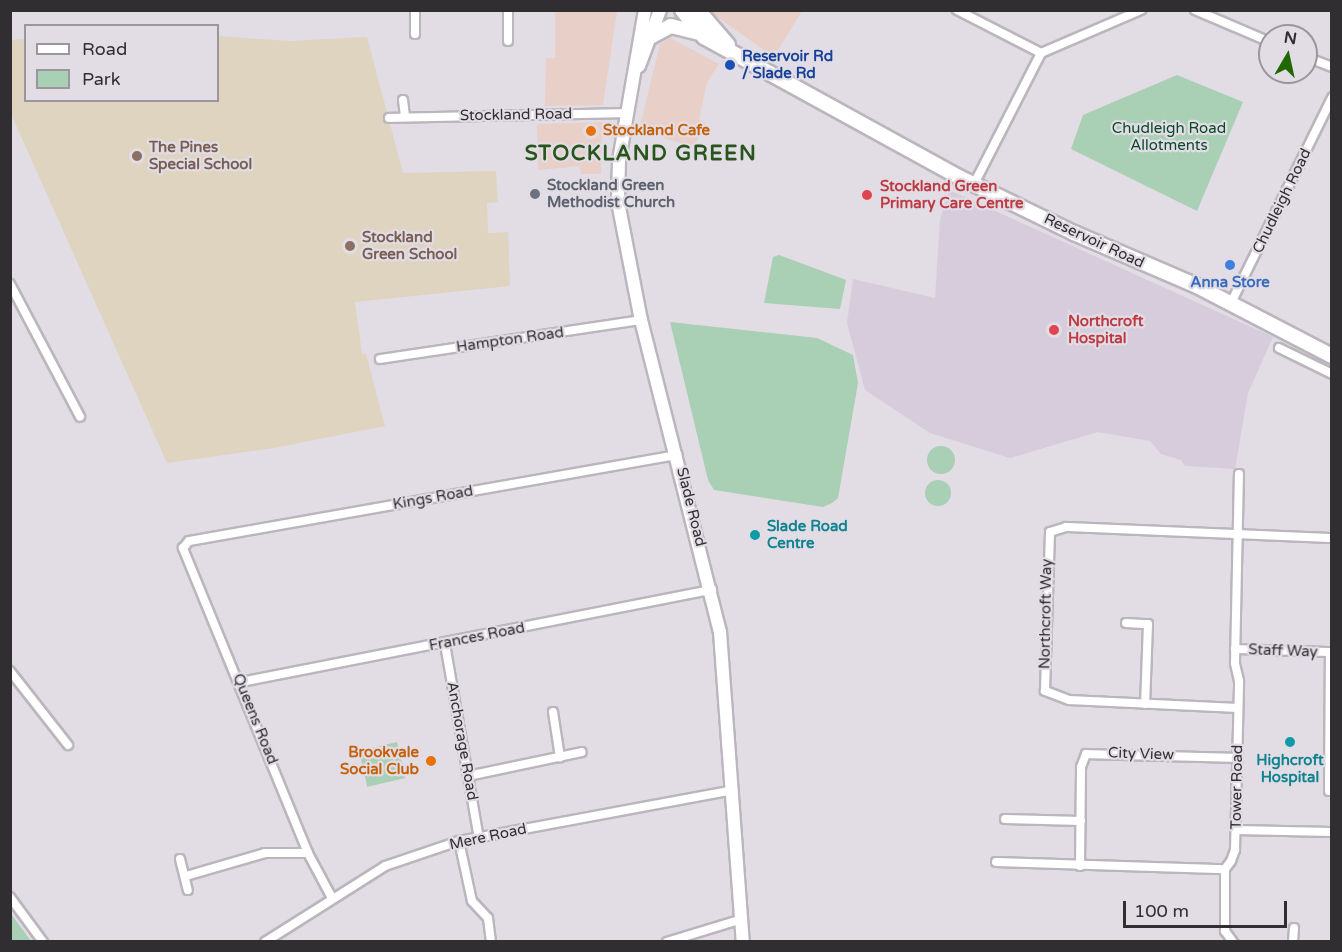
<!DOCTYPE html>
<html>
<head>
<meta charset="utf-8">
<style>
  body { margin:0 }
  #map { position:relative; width:1342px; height:952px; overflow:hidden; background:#e2dce5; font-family:"Varela Round",sans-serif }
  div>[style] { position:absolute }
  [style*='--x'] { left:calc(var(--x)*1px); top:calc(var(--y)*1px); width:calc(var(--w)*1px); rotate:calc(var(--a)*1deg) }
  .commercial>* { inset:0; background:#e8cfc7 }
  .built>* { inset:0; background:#d6ccdb }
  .education>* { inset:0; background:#ded4bf }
  .green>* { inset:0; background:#a9cfb4; transform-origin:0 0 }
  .round { border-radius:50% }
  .roads { filter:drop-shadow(2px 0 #bbb5bd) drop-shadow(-2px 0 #bbb5bd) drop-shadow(0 2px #bbb5bd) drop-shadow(0 -2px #bbb5bd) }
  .street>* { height:8px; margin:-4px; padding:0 4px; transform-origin:4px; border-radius:4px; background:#fff }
  .secondary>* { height:12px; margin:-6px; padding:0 6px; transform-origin:6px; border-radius:6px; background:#fff }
  .primary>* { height:14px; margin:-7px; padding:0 7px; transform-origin:7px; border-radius:7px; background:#fff }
  .dots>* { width:16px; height:16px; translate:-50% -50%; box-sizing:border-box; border:3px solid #e2dce5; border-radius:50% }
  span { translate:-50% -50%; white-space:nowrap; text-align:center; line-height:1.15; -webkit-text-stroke:4.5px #e2dce5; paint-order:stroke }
  .transit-label { font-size:15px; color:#164399; font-weight:700 }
  .left { translate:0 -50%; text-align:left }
  .street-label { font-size:15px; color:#302e31 }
  .park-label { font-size:15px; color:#074927 }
  .food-label { font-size:15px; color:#c56008; font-weight:700 }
  .right { translate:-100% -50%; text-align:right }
  .education-label { font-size:15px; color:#785e54; font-weight:700 }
  .worship-label { font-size:15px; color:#5b616d; font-weight:700 }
  .health-label { font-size:15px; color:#be3a42; font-weight:700 }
  .shop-label { font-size:15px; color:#366cbe; font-weight:700 }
  .culture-label { font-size:15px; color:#0d838f; font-weight:700 }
  .district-label { font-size:21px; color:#28551c; font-weight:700; letter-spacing:1.5px }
  .frame { position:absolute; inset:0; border:12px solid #302e31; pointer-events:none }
  .legend { position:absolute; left:24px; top:24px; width:195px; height:78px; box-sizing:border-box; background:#e2dce5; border:2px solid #9b969d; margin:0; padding:8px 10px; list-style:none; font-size:18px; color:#302e31 }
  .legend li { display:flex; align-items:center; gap:12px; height:30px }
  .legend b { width:30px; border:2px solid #9b969d }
  .north { position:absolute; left:1258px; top:24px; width:60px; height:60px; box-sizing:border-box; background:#e2dce5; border:2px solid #9b969d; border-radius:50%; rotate:9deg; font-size:16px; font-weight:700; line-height:24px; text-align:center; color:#302e31 }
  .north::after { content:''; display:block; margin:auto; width:21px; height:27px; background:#206801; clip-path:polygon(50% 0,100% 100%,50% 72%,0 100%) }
  .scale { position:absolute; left:1123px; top:901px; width:164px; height:27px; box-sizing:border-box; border:3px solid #302e31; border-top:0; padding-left:8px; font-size:18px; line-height:21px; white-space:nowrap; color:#302e31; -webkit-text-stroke:4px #e2dce5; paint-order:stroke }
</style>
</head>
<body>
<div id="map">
  <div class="commercial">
    <div style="clip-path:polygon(555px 11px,617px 11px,603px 105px,545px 106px,546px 58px,555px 58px)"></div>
    <div style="clip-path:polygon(709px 11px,802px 11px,774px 57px)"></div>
    <div style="clip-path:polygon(670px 38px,719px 64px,707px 82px,699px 120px,706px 123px,693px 147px,639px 130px,660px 44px)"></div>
    <div style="clip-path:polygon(602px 122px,601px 174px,581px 174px,580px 166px,538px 170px,537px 124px)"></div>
  </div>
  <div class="built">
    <div style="clip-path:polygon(949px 190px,1273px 337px,1248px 393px,1235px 469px,1185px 466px,1181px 460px,1161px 454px,1150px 441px,1098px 432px,1010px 458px,930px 433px,865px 390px,847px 323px,853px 279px,935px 298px,940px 220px)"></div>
  </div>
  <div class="education">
    <div style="clip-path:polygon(218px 36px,289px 41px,367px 37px,403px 173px,496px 171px,498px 202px,487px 203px,488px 233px,508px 232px,510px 286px,355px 302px,362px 354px,366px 354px,385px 426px,274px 448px,167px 463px,11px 114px,10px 40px,25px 39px,26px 100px,218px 100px)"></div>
  </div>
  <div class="green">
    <div style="clip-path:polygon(1177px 75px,1243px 102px,1197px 211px,1071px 149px,1083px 115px)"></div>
    <div style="clip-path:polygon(779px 255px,846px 280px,840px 309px,764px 303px,773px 257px)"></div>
    <div style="clip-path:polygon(670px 322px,817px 338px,853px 355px,858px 383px,838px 498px,832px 503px,823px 507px,714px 490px,708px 480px)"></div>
    <div class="round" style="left:927px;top:446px;width:28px;height:28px"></div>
    <div class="round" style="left:925px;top:480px;width:26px;height:26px"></div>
    <div style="left:397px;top:742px;width:37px;height:39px;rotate:77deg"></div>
    <div style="clip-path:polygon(11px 914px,17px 922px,31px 941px,11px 941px)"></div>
  </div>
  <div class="roads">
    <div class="street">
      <div style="--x:415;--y:10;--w:24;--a:90"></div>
      <div style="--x:957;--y:10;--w:94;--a:27.1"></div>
      <div style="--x:1195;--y:10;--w:82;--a:23.1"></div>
      <div style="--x:508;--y:41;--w:31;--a:-90"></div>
      <div style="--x:1306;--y:57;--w:28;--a:21"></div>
      <div style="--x:403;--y:100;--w:17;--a:83"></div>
      <div style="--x:389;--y:118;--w:237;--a:-1.2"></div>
      <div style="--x:974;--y:184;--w:147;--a:-62.9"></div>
      <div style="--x:1041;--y:53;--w:109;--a:-23.3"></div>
      <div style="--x:10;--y:284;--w:150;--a:62.2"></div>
      <div style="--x:1231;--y:303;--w:229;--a:-63.8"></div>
      <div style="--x:1279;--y:348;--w:59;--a:26.1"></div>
      <div style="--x:380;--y:359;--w:264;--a:-8.5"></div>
      <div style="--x:1126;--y:623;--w:22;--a:3"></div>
      <div style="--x:1148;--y:624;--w:80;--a:92.1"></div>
      <div style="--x:445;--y:644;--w:197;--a:80.1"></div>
      <div style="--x:1235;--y:649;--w:97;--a:1.8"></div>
      <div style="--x:10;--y:671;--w:94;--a:51.9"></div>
      <div style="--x:241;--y:682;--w:480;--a:-11.1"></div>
      <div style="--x:1238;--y:708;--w:169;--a:-177.3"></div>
      <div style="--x:1069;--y:700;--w:26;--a:-159"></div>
      <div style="--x:1045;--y:691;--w:159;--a:-88.2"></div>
      <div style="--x:1050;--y:532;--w:17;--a:-17"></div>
      <div style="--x:1066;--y:527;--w:266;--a:2.4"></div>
      <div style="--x:553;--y:712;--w:46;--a:81.2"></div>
      <div style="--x:468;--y:776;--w:116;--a:-11.9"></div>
      <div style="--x:1329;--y:791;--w:139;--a:-89.6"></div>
      <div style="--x:1005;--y:819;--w:76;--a:1.5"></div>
      <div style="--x:1236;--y:830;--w:96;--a:1.2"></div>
      <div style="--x:459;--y:841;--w:61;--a:77.8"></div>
      <div style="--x:472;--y:901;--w:23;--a:47"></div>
      <div style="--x:488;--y:918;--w:24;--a:83"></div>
      <div style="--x:180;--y:859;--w:32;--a:76"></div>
      <div style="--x:996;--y:862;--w:229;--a:1.8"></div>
      <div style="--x:1225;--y:869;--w:10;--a:-53"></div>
      <div style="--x:1231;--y:861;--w:12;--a:-70"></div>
      <div style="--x:1235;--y:850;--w:169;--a:-88.6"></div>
      <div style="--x:1239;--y:681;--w:18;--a:-103"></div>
      <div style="--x:1235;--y:663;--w:189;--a:-88.8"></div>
      <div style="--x:1080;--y:866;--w:99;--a:-89.4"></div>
      <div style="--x:1081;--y:767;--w:14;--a:-69"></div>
      <div style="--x:1086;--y:754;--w:151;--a:1.5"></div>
      <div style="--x:1225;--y:869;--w:62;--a:90"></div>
      <div style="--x:1225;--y:931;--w:14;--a:54"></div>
      <div style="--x:186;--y:876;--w:82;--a:-16.2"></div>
      <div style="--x:265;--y:853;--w:43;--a:0"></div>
      <div style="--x:10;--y:897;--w:56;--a:53.7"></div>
      <div style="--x:332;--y:898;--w:51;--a:-118.1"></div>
      <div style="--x:308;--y:853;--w:330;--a:-112.3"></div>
      <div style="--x:183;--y:548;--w:9;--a:-49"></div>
      <div style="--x:189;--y:541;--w:496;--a:-10"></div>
      <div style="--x:265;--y:942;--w:142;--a:-32.3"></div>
      <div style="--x:385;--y:866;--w:78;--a:-18.7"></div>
      <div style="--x:459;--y:841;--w:279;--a:-10.5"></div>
      <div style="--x:667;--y:942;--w:78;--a:-17"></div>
      <div style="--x:1293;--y:942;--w:14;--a:-86"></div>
    </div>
    <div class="secondary">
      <div style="--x:645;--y:10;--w:152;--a:99.8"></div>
      <div style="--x:619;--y:160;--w:42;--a:91.4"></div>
      <div style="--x:618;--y:202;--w:120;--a:79"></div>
      <div style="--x:641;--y:320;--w:322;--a:75.8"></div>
      <div style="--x:720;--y:632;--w:311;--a:85.8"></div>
      <div style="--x:639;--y:66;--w:60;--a:-69.4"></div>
    </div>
    <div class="primary">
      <div style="--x:682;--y:10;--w:35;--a:51"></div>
      <div style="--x:704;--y:37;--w:293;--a:28.8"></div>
      <div style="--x:961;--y:178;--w:126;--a:26"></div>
      <div style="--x:1074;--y:233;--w:134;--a:23.3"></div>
      <div style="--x:1197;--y:286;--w:152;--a:27.4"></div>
      <div style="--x:698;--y:10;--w:46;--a:49.4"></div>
      <div style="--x:652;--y:36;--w:21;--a:-28"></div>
      <div style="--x:671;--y:26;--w:29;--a:14"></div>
    </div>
  </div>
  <div class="dots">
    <div style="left:730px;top:65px;background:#1a4fb4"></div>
    <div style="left:591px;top:131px;background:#e8710a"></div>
    <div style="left:137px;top:156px;background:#8d6e63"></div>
    <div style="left:535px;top:194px;background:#6b7280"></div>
    <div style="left:867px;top:195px;background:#e0444e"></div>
    <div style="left:350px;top:246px;background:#8d6e63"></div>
    <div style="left:1230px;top:265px;background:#3f7fe0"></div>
    <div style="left:1054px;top:330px;background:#e0444e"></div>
    <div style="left:755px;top:535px;background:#0f9aa8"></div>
    <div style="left:1290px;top:742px;background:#0f9aa8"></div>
    <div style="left:431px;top:761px;background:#e8710a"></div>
  </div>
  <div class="transit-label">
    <span class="left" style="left:742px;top:65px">Reservoir Rd<br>/ Slade Rd</span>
  </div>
  <div class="street-label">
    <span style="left:516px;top:115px;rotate:-1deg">Stockland Road</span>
    <span style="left:1282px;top:201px;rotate:-64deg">Chudleigh Road</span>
    <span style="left:1094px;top:241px;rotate:25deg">Reservoir Road</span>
    <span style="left:510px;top:340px;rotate:-8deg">Hampton Road</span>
    <span style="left:433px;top:498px;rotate:-10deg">Kings Road</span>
    <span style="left:691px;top:507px;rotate:76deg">Slade Road</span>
    <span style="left:1046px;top:614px;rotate:-89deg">Northcroft Way</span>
    <span style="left:477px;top:637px;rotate:-11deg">Frances Road</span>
    <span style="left:1283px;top:651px;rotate:2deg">Staff Way</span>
    <span style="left:255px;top:719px;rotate:68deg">Queens Road</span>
    <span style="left:462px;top:741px;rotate:80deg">Anchorage Road</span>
    <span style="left:1141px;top:754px;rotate:2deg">City View</span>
    <span style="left:1237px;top:787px;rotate:-89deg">Tower Road</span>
    <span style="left:488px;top:837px;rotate:-12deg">Mere Road</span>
  </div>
  <div class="park-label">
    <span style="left:1169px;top:137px">Chudleigh Road<br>Allotments</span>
  </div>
  <div class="food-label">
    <span class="left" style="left:603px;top:131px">Stockland Cafe</span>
    <span class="right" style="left:419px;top:761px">Brookvale<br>Social Club</span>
  </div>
  <div class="education-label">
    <span class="left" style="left:149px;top:156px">The Pines<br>Special School</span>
    <span class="left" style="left:362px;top:246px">Stockland<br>Green School</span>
  </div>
  <div class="worship-label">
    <span class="left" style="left:547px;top:194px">Stockland Green<br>Methodist Church</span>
  </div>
  <div class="health-label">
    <span class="left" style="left:880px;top:195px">Stockland Green<br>Primary Care Centre</span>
    <span class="left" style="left:1068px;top:330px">Northcroft<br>Hospital</span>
  </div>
  <div class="shop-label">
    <span style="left:1230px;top:283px">Anna Store</span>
  </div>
  <div class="culture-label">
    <span class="left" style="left:767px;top:535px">Slade Road<br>Centre</span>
    <span style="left:1290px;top:769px">Highcroft<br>Hospital</span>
  </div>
  <div class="district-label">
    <span style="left:641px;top:154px">STOCKLAND GREEN</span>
  </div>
  <div class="frame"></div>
  <ul class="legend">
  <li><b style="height:8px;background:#fff"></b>Road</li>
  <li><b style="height:16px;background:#a9cfb4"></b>Park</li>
  </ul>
  <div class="north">N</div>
  <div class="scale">100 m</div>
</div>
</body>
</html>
